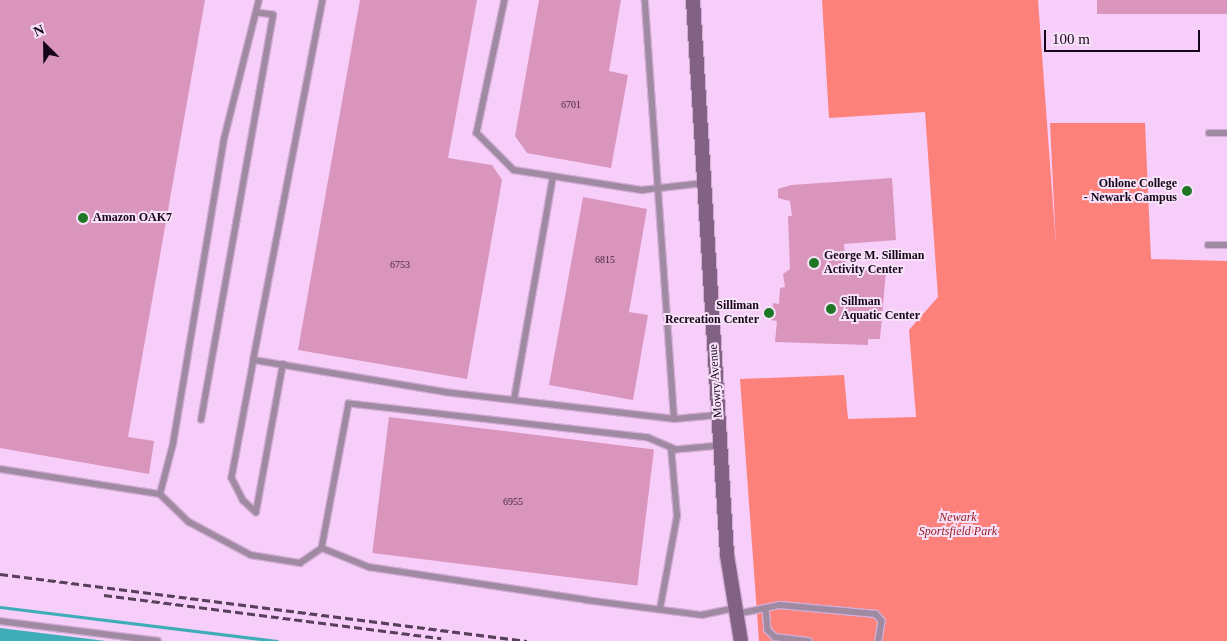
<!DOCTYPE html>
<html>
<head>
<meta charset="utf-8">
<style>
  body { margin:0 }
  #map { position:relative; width:1227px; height:641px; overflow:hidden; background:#f7cdfa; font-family:Georgia,serif }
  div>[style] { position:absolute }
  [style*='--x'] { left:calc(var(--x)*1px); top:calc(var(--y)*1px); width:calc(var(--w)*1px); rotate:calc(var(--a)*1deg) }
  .green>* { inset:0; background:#fc817b }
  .water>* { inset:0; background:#3eadb7 }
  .stream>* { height:3px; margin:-1.5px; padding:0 1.5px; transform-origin:1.5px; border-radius:1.5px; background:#3eadb7 }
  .building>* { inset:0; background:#d995bc; transform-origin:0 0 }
  .roads { filter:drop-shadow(1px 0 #d3add6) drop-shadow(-1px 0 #d3add6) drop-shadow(0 1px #d3add6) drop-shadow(0 -1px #d3add6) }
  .service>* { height:5.5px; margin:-2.75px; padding:0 2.75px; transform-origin:2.75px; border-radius:2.75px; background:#a08aa2 }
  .secondary>* { height:14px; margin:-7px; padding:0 7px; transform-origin:7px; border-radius:7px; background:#826284 }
  .rail>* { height:3px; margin-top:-1.5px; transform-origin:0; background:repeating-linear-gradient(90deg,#58405b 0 8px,transparent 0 12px) }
  .dots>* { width:14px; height:14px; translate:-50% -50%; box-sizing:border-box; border:2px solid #f8e2f9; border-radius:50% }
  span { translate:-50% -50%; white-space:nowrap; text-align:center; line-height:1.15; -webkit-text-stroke:4px #f8e2f9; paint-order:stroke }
  .number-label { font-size:10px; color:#472941 }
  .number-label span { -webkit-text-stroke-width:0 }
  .poi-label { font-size:12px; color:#160518; font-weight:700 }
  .right { translate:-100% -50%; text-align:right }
  .left { translate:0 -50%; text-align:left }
  .street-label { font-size:12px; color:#160518 }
  .park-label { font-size:12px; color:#961c23; font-style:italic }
  .north { position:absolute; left:20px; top:20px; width:50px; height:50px; -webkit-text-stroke:4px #f8e2f9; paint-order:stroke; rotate:337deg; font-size:14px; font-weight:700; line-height:20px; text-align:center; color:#160518 }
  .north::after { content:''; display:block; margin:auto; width:18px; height:22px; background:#160518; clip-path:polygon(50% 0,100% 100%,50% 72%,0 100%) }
  .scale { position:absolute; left:1044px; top:30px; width:156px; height:22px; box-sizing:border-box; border:2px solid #160518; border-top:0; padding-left:6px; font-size:15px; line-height:18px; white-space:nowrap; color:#160518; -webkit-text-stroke:4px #f8e2f9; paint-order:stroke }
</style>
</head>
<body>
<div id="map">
  <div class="green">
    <div style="clip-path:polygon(822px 0,1038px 0,1056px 246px,1050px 123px,1145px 123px,1151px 259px,1227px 261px,1227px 641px,759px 641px,740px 379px,844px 375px,848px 419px,916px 417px,909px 330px,938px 297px,925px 112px,829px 118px)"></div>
  </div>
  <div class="water">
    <div style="clip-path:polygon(0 628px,106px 641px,0 641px)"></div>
  </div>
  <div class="stream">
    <div style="--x:0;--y:607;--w:279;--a:7"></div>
  </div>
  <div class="building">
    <div style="clip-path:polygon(0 0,205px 0,128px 437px,154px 441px,149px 474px,0 448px)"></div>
    <div style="clip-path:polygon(360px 0,477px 0,448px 158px,492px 165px,502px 180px,467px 379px,298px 350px)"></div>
    <div style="clip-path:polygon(539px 0,621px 0,609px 71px,628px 75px,611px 168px,527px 153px,515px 136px)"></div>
    <div style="left:1097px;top:0;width:130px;height:14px"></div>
    <div style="clip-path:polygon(892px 178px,896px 240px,844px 244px,846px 269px,886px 271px,880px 339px,868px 339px,868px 345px,775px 342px,777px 321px,771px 320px,773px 303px,779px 304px,780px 288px,785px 287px,783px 274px,790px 269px,788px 216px,792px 216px,790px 201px,778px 198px,778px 189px,791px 185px)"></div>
    <div style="clip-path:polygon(583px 197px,647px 209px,629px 312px,648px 315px,633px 400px,549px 385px)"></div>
    <div style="left:389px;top:417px;width:267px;height:137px;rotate:7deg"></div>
  </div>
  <div class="roads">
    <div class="service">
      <div style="--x:323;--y:0;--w:367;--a:100.9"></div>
      <div style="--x:254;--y:360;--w:194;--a:9.5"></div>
      <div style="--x:445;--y:392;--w:231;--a:6.7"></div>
      <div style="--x:674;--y:419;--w:420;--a:-94"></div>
      <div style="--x:505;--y:0;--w:136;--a:101.9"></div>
      <div style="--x:477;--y:133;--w:52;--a:45"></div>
      <div style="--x:514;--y:170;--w:130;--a:8.9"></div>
      <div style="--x:642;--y:190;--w:62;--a:-6.4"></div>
      <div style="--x:1209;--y:133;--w:18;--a:0"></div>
      <div style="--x:1208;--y:245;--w:19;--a:0"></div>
      <div style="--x:254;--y:360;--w:120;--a:100.6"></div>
      <div style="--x:232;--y:478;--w:25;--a:63"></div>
      <div style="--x:243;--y:500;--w:18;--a:43"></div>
      <div style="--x:256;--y:512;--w:150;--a:-79.7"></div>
      <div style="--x:514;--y:400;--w:227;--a:-80.1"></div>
      <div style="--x:674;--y:419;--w:44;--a:-5.2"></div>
      <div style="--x:201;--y:420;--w:411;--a:-79.9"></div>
      <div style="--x:273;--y:15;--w:16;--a:-173"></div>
      <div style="--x:720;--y:446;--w:44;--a:174.8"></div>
      <div style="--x:676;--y:450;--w:30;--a:-157"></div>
      <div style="--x:648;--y:438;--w:301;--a:-173.5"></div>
      <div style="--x:349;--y:404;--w:147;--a:100.6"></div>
      <div style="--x:322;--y:548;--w:51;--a:22"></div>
      <div style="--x:369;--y:567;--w:219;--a:8.6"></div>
      <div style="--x:586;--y:600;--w:117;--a:7.4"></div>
      <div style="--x:702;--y:615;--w:34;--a:-12"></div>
      <div style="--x:0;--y:469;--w:162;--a:8.9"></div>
      <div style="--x:160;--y:494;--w:52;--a:-75.4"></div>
      <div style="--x:173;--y:444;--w:309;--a:-80.5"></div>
      <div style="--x:224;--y:139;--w:143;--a:-75.9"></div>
      <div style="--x:160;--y:494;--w:40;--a:44"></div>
      <div style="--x:189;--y:522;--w:70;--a:28"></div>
      <div style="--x:251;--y:555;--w:50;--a:9.3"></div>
      <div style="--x:300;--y:563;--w:27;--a:-34"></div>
      <div style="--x:766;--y:608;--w:22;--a:85"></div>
      <div style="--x:768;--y:630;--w:10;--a:45"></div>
      <div style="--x:775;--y:637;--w:34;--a:7"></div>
      <div style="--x:660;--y:609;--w:95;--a:-79.6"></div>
      <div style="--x:677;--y:516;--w:68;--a:-95"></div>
      <div style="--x:737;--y:614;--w:44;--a:-11.8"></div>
      <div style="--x:780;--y:605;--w:96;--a:5.4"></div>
      <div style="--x:876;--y:614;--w:9;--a:49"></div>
      <div style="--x:882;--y:621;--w:20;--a:99"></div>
      <div style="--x:0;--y:621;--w:159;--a:7.2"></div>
    </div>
    <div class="secondary">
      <div style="--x:693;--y:0;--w:556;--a:86.49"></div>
      <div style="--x:727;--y:555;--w:87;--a:80.8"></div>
    </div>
  </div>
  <div class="rail">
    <div style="--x:0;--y:574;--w:531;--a:7.25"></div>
    <div style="--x:104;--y:595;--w:340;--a:7.3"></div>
  </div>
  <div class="dots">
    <div style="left:1187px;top:191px;background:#1e7725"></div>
    <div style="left:83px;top:218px;background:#1e7725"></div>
    <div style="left:814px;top:263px;background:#1e7725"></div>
    <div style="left:831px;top:309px;background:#1e7725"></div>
    <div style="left:769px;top:313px;background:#1e7725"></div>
  </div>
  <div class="number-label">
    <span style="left:571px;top:105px">6701</span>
    <span style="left:605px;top:260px">6815</span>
    <span style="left:400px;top:265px">6753</span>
    <span style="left:513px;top:502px">6955</span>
  </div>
  <div class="poi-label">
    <span class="right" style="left:1177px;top:191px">Ohlone College<br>- Newark Campus</span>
    <span class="left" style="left:93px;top:218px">Amazon OAK7</span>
    <span class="left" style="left:824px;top:263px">George M. Silliman<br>Activity Center</span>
    <span class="left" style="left:841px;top:309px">Sillman<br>Aquatic Center</span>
    <span class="right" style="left:759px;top:313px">Silliman<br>Recreation Center</span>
  </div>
  <div class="street-label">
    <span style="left:716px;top:381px;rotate:-94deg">Mowry Avenue</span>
  </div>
  <div class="park-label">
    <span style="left:958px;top:525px">Newark<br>Sportsfield Park</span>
  </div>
  <div class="north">N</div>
  <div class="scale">100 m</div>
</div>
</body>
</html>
